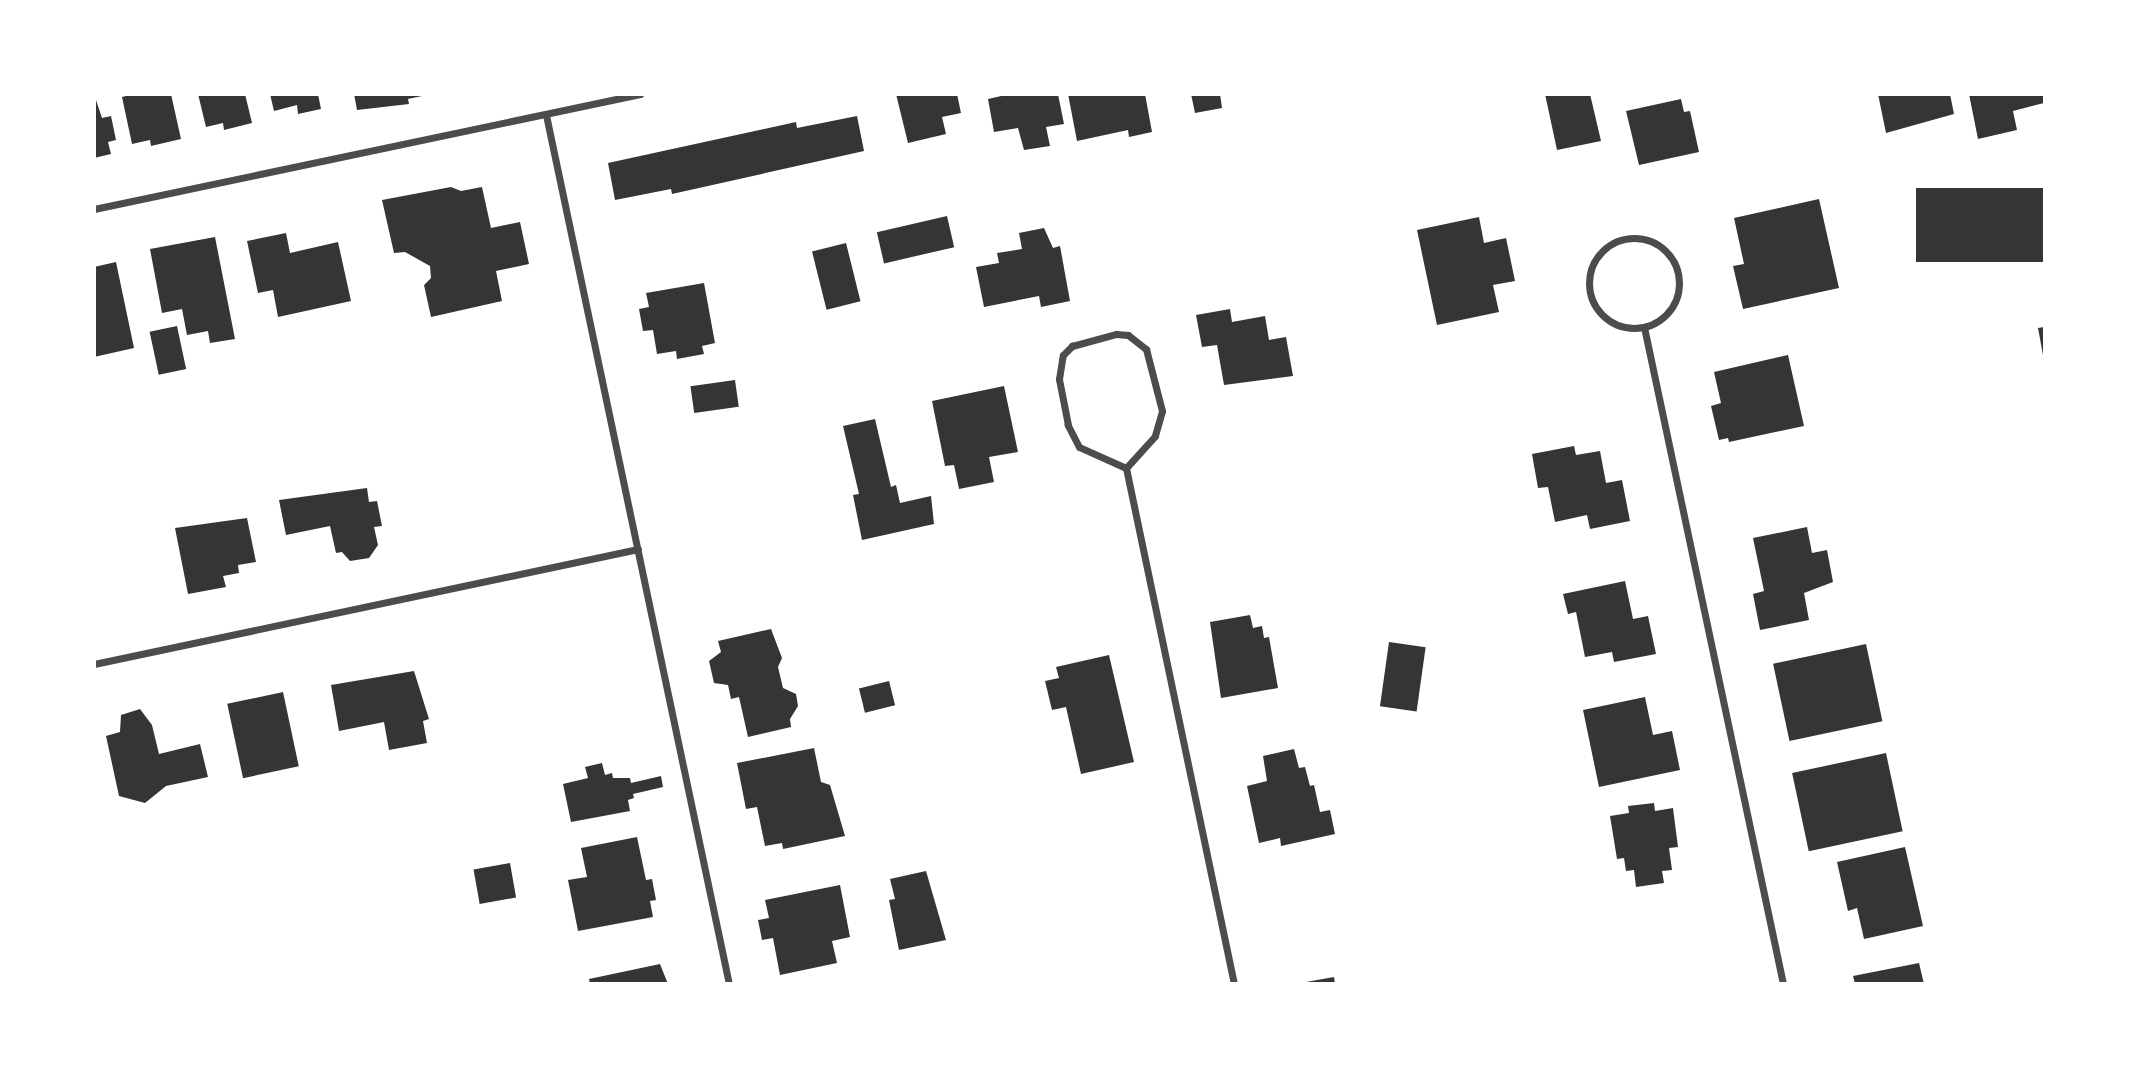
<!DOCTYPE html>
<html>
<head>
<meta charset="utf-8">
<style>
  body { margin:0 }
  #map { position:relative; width:2139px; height:1078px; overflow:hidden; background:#fff; font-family:"Golos Text",sans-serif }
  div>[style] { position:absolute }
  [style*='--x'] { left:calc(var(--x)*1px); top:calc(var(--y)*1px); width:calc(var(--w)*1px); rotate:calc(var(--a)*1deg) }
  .building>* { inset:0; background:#353535; transform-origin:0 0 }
  .minor>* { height:7px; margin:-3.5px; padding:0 3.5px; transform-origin:3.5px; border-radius:3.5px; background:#4c4c4c }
  .minor>.ring { margin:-3.5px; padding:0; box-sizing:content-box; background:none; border:7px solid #4c4c4c; border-radius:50% }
  span { translate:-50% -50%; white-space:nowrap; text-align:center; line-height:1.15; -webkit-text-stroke:5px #fff; paint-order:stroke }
  .frame { position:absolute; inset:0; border:96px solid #fff; pointer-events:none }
</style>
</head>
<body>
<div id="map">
  <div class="building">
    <div style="clip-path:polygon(94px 94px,102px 118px,111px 116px,116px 140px,108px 142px,111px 154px,94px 158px)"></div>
    <div style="clip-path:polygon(134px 94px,171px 94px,181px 139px,151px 146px,150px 140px,132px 144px,122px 97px)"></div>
    <div style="clip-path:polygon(198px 94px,245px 94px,252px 123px,224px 130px,223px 123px,206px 127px)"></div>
    <div style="clip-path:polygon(270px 94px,318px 94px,321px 109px,298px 114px,297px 105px,274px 111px)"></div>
    <div style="clip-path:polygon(354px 94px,422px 94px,422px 96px,408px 99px,409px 104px,357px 110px)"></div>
    <div style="clip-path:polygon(896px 94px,957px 94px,961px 113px,942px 117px,946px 134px,908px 143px)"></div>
    <div style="clip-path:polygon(1010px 94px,1058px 94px,1064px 124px,1046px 127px,1050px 146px,1024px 150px,1018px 128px,994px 132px,988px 99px)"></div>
    <div style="clip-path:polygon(1068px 94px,1145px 94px,1152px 132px,1129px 137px,1128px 130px,1077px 141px)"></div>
    <div style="clip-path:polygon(1191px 94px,1220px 94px,1222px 108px,1195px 113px)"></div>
    <div style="clip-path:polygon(1545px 94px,1590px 94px,1601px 141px,1557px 150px)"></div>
    <div style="clip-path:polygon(1878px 94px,1950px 94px,1954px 114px,1886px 133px)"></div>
    <div style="clip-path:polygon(1969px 94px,2044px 94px,2044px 103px,2013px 111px,2017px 130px,1978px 139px)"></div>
    <div style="clip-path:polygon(1681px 99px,1684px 112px,1690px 111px,1699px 152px,1639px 165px,1626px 111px)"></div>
    <div style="clip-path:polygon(857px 116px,864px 151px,672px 194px,671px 189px,615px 200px,608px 163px,796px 122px,797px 128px)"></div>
    <div style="clip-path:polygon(451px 187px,461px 191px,482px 187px,491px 228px,520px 222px,529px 264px,496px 271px,502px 301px,431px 317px,424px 285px,431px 278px,430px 266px,405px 252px,394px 253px,382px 200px)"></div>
    <div style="left:2044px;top:188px;width:74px;height:128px;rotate:90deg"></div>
    <div style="clip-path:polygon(1819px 199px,1839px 288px,1743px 309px,1733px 266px,1744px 264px,1734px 218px)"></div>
    <div style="left:947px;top:216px;width:32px;height:72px;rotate:77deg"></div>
    <div style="clip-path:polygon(1479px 217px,1484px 243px,1506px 238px,1515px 281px,1493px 285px,1499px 312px,1437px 325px,1417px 230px)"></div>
    <div style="clip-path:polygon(1044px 228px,1053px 248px,1060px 246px,1070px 301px,1041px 307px,1039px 296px,984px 307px,976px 267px,999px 263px,997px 253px,1022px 249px,1019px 233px)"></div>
    <div style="clip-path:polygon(286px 233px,290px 253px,338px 242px,351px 301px,278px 317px,273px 290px,258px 293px,247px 241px)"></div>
    <div style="clip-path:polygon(215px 237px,235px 339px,210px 343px,208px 331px,187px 335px,182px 309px,162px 313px,150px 249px)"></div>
    <div style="left:846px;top:243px;width:60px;height:35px;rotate:76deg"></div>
    <div style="clip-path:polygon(116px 262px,134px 348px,94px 357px,94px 267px)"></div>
    <div style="clip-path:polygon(704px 283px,715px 343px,702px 346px,704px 354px,677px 359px,676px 351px,657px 354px,653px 330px,643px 331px,639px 309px,649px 307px,646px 293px)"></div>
    <div style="clip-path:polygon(1230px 309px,1232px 322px,1265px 316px,1269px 340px,1286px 337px,1293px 376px,1224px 385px,1217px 345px,1202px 347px,1196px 315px)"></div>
    <div style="left:177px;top:326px;width:44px;height:28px;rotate:78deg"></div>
    <div style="clip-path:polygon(2044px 327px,2044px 355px,2043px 355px,2038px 328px)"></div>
    <div style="clip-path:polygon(1788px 355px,1804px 426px,1729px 442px,1728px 438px,1719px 440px,1711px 406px,1721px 403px,1714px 372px)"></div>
    <div style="left:735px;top:380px;width:27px;height:45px;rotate:82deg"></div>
    <div style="clip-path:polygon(1004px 386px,1018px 452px,989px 457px,994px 482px,959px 489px,954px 465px,945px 466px,932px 401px)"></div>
    <div style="clip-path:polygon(875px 419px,891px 487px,896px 485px,900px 503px,931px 496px,934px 524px,862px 540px,853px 495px,859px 494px,843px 426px)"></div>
    <div style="clip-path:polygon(1574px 446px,1576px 455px,1600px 451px,1606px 483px,1622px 480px,1630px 521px,1590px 529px,1587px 515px,1555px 522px,1548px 487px,1538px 488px,1532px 454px)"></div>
    <div style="clip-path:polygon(367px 488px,369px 502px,377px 501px,382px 526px,374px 527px,378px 545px,369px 558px,350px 561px,342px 552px,336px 553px,330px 526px,286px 535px,279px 500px)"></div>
    <div style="clip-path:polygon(247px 518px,256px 562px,238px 565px,239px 573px,223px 576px,226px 587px,188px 594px,175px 528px)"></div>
    <div style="clip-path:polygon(1807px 527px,1812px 553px,1827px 550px,1833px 582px,1804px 593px,1809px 620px,1760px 630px,1753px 594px,1764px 591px,1753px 538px)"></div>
    <div style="clip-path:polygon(1625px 581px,1633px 619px,1648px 616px,1656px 654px,1614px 662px,1612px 652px,1585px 657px,1576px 612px,1568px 614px,1563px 594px)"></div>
    <div style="clip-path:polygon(1250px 615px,1253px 628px,1262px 626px,1264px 638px,1269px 637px,1278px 688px,1221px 698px,1210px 622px)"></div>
    <div style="clip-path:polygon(771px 629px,782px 658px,778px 667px,783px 688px,796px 694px,798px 706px,790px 719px,791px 727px,748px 737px,739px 697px,731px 699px,728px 685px,714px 683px,709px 661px,721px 652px,718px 641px)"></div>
    <div style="left:1389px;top:642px;width:37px;height:65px;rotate:8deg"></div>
    <div style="left:1866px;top:644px;width:79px;height:95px;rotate:78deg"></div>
    <div style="clip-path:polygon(1109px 655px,1134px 762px,1081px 774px,1066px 707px,1052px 710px,1045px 681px,1059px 678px,1056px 667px)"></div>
    <div style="clip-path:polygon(414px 671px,429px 719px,423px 721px,427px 743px,389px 750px,384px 722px,339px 731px,331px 685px)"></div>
    <div style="left:889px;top:681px;width:25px;height:31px;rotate:76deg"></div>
    <div style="left:283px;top:692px;width:76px;height:57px;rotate:78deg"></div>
    <div style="clip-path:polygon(1645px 697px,1653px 735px,1672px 731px,1680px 770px,1599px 787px,1583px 710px)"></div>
    <div style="clip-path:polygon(140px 709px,152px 725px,159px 754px,200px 744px,208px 777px,166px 786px,145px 803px,119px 796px,106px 736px,120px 732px,121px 715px)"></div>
    <div style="clip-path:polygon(814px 748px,821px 782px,830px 785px,845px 836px,783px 849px,782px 843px,765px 846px,757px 807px,746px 809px,737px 763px)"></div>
    <div style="clip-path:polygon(1294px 749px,1299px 768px,1305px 767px,1310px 786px,1314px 785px,1320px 812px,1330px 810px,1335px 834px,1281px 846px,1280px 838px,1259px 843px,1247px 786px,1267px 781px,1263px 756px)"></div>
    <div style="left:1886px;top:753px;width:80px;height:96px;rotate:78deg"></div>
    <div style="clip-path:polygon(602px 763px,605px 775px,612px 773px,613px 778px,630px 778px,631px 783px,661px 776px,663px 787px,633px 794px,634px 798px,628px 800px,630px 811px,571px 822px,563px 784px,588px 778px,585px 767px)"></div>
    <div style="clip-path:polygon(1654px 803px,1655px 811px,1673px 808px,1678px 847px,1669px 848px,1672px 870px,1662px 871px,1664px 883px,1636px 887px,1634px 870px,1626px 871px,1624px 858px,1617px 859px,1610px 816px,1629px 813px,1628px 806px)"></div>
    <div style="clip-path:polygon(637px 837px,646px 880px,652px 879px,656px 900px,650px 901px,653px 917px,578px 931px,568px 880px,587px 877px,581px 848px)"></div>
    <div style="clip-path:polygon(1905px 847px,1923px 926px,1864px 939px,1857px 908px,1848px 911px,1837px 862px)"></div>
    <div style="left:510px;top:863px;width:35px;height:37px;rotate:80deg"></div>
    <div style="clip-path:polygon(926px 871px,946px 940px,899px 950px,889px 900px,895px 899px,890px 879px)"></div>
    <div style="clip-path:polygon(840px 885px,850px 937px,832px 941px,837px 963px,780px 975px,773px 938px,762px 940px,758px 920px,769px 918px,765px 900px)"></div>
    <div style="clip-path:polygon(1919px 963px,1924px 984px,1855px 984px,1853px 976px)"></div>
    <div style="clip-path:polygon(660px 964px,668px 984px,590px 984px,589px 979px)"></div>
    <div style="clip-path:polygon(1334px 977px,1335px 984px,1306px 984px,1306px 982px)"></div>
  </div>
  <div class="minor">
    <div style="--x:546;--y:115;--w:888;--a:78.11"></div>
    <div style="--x:94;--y:209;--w:558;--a:-11.89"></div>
    <div class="ring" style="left:1589px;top:238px;width:83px;height:83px"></div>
    <div style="--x:1644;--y:327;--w:672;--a:78.05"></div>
    <div style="--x:1116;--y:334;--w:12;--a:5"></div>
    <div style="--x:1128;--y:335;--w:23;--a:38"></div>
    <div style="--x:1146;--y:349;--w:64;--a:75.5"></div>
    <div style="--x:1162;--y:411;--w:26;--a:106"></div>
    <div style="--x:1155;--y:436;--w:43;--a:132.2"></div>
    <div style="--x:1126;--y:468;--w:51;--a:-155.9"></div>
    <div style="--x:1079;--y:447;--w:25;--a:-117"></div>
    <div style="--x:1068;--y:425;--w:47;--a:-101.1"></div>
    <div style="--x:1059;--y:379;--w:24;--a:-81"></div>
    <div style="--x:1063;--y:355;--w:13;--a:-45"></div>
    <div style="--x:1072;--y:346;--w:46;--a:-15.3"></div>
    <div style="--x:1126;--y:468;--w:527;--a:78.18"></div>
    <div style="--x:94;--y:664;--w:556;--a:-11.94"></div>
  </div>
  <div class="frame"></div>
</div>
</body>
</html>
